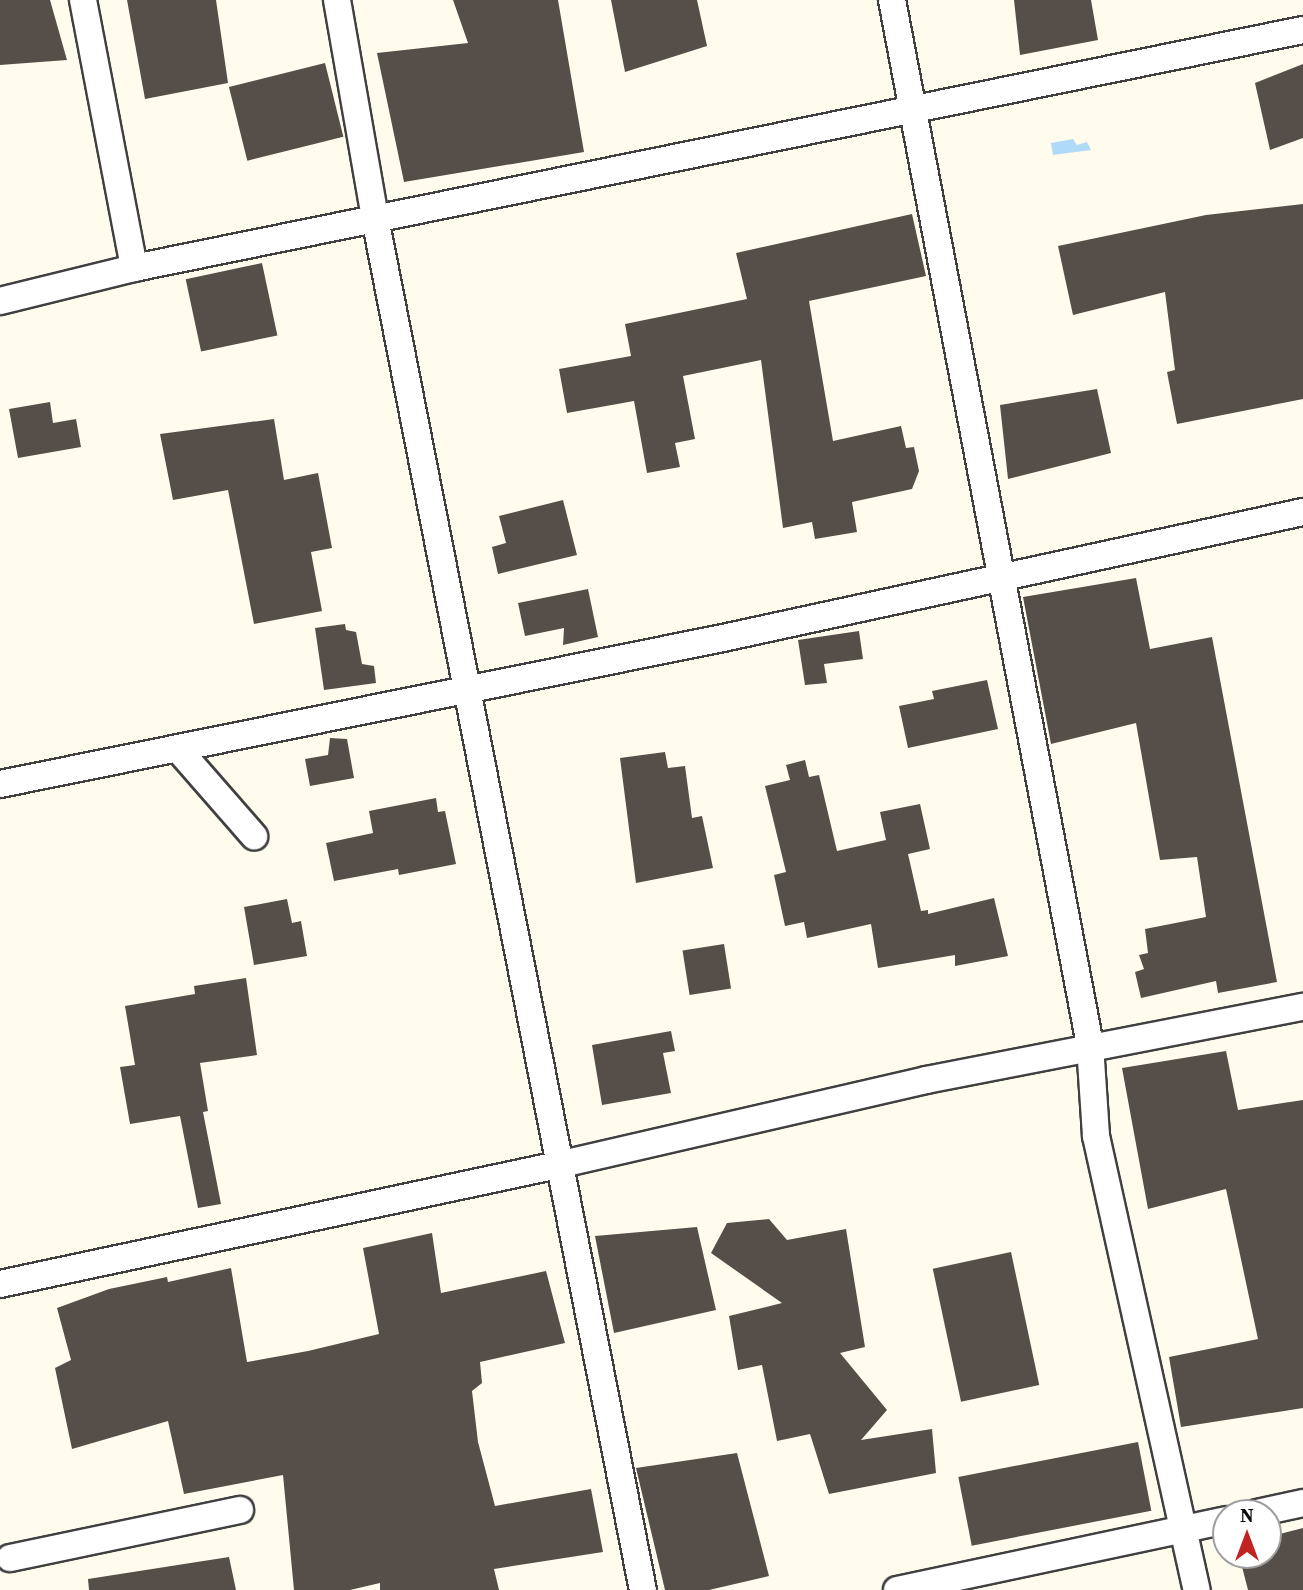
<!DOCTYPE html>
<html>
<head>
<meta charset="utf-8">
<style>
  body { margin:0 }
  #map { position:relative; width:1303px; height:1590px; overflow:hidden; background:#fffcee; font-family:"Source Serif 4",serif }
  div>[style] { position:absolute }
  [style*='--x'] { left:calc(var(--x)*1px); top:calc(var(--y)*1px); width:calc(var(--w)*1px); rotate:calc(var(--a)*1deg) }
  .water>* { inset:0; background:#b1daf8 }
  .building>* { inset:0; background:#564f49; transform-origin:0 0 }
  .roads { filter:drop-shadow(2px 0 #404040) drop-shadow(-2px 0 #404040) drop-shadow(0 2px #404040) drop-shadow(0 -2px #404040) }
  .minor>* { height:26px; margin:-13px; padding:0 13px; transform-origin:13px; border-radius:13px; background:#fff }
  span { translate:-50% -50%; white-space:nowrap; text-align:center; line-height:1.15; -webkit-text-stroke:7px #fff; paint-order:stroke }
  .north { position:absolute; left:1212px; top:1499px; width:70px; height:70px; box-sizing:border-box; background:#fff; border:2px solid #9e9e9e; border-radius:50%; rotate:0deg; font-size:19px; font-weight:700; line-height:28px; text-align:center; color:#0d0d0d }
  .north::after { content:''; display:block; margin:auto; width:24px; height:32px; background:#c12222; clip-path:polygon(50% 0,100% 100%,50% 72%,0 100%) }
</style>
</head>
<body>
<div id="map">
  <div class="water">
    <div style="clip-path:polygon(1073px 139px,1077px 145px,1087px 142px,1091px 150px,1053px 155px,1051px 143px)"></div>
  </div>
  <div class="building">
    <div style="clip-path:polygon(0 0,50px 0,67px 60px,0 65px)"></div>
    <div style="clip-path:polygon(127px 0,216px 0,228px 83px,145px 99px)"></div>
    <div style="clip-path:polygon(453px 0,558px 0,584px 152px,404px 182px,377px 53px,468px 43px)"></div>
    <div style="clip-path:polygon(611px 0,697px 0,707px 46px,625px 72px)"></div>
    <div style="clip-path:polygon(1014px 0,1091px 0,1098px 40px,1020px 55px)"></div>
    <div style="left:325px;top:63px;width:76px;height:99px;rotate:76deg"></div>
    <div style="clip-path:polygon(1303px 64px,1303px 138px,1270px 150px,1255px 83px)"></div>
    <div style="clip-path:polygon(1303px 204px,1303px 399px,1177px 424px,1167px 372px,1175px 370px,1165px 292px,1073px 315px,1058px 246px,1206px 215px)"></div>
    <div style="clip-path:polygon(912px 214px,926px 276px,809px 301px,833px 441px,901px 426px,906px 448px,914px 447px,919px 471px,912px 489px,852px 502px,857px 532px,815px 539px,812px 522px,783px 528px,761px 360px,683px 376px,695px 439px,675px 443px,680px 467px,647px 473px,634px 401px,567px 413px,559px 369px,631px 356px,625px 324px,747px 299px,736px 253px)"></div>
    <div style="left:262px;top:263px;width:74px;height:78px;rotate:78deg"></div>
    <div style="clip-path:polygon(1097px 389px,1111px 453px,1008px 479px,1000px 405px)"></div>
    <div style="clip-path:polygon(50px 402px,53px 423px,76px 419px,81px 447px,18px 458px,9px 409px)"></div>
    <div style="clip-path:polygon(274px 419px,284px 480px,318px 473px,332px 548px,311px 552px,322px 611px,254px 624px,228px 490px,173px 500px,160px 434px)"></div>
    <div style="clip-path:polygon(563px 500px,577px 555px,498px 574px,492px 547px,506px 543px,499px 516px)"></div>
    <div style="clip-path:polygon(1136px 578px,1150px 649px,1212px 637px,1277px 982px,1218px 993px,1216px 981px,1141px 998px,1135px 972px,1144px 969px,1139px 955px,1148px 953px,1145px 929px,1206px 917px,1197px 857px,1160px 860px,1136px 723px,1051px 744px,1023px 597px)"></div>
    <div style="clip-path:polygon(588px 589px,598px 637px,563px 645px,564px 628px,525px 636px,518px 603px)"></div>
    <div style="clip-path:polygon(345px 624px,346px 630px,356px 632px,362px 664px,374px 666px,376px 683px,324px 690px,315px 628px)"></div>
    <div style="clip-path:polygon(859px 631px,863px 659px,824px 664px,827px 683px,805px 685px,798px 640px)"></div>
    <div style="clip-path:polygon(987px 680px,998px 729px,908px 748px,899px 706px,934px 699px,932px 691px)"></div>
    <div style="clip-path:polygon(330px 738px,347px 739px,354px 778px,310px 786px,305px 759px,328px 755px)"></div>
    <div style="clip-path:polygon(665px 752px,668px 768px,685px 766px,692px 818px,702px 816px,713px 868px,636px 883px,620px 758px)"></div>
    <div style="clip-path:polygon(805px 760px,809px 777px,819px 775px,837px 851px,886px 840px,880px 812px,920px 804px,930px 849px,908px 854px,921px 911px,928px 910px,928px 914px,994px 898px,1008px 956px,955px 966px,955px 955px,878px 968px,871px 924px,807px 938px,804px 922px,785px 926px,774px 875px,786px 872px,765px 786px,790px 780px,786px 765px)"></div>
    <div style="clip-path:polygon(436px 798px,438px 812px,445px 811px,456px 864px,399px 875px,398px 869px,334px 881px,326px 843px,373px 833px,369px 811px)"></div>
    <div style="clip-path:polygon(287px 899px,292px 923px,301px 921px,307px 956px,254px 965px,244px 907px)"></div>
    <div style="left:724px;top:944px;width:45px;height:42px;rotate:81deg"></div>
    <div style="clip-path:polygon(246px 978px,257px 1055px,200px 1063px,208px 1111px,203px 1112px,221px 1204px,198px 1208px,180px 1116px,130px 1124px,120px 1067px,135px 1065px,125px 1006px,195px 994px,194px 986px)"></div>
    <div style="clip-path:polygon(671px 1031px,675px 1051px,663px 1053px,671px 1093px,602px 1105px,592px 1045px)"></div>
    <div style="clip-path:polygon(1226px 1051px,1238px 1110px,1303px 1100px,1303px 1408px,1181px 1427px,1169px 1357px,1258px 1339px,1226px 1189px,1148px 1209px,1122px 1068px)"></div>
    <div style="clip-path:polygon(769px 1219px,787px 1240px,846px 1229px,865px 1347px,840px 1353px,887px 1410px,861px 1440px,932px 1429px,936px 1473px,829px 1494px,810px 1434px,777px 1441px,762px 1365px,738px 1370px,729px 1316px,782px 1303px,711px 1253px,727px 1223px)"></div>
    <div style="clip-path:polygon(697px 1227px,716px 1310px,614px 1333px,595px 1236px)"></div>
    <div style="clip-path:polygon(432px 1233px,441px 1293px,546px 1271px,565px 1343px,480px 1362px,482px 1383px,472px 1391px,478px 1442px,495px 1506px,591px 1489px,603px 1552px,494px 1569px,499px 1590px,380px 1590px,380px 1583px,350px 1590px,294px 1590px,283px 1475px,184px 1494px,168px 1421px,72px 1449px,55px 1368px,71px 1360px,57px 1308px,109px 1289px,167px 1277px,168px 1282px,231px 1268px,247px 1362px,308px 1351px,379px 1334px,363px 1248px)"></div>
    <div style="left:1011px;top:1252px;width:136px;height:80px;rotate:78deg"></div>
    <div style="left:1138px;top:1442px;width:70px;height:183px;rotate:79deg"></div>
    <div style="clip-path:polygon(737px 1453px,769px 1576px,709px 1590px,665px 1590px,636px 1468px)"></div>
    <div style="clip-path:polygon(1303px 1528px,1303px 1590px,1248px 1590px,1239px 1555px,1268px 1555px,1268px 1537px)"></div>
    <div style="clip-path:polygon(229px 1557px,236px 1590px,89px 1590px,88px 1579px)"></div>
  </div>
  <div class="roads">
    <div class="minor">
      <div style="--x:83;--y:0;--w:273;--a:79.2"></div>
      <div style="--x:337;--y:0;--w:221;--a:80.1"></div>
      <div style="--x:375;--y:218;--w:1398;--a:78.95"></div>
      <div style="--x:892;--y:0;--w:1064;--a:79.27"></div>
      <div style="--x:1090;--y:1045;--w:91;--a:86.2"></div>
      <div style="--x:1096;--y:1136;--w:465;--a:77.5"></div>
      <div style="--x:0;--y:301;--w:138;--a:-13.8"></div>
      <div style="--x:134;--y:268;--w:1193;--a:-11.51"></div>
      <div style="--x:178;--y:749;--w:116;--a:48.9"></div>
      <div style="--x:0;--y:784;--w:738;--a:-11.42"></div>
      <div style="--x:723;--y:638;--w:594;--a:-12.26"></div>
      <div style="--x:0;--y:1284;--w:571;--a:-12.04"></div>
      <div style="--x:558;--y:1165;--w:378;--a:-13"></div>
      <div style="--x:926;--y:1080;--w:384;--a:-11"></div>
      <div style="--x:1257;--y:1513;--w:47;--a:-12.3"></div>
      <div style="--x:10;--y:1558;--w:235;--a:-11.8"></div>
      <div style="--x:897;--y:1590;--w:336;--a:-12"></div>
    </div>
  </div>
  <div class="north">N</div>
</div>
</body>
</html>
